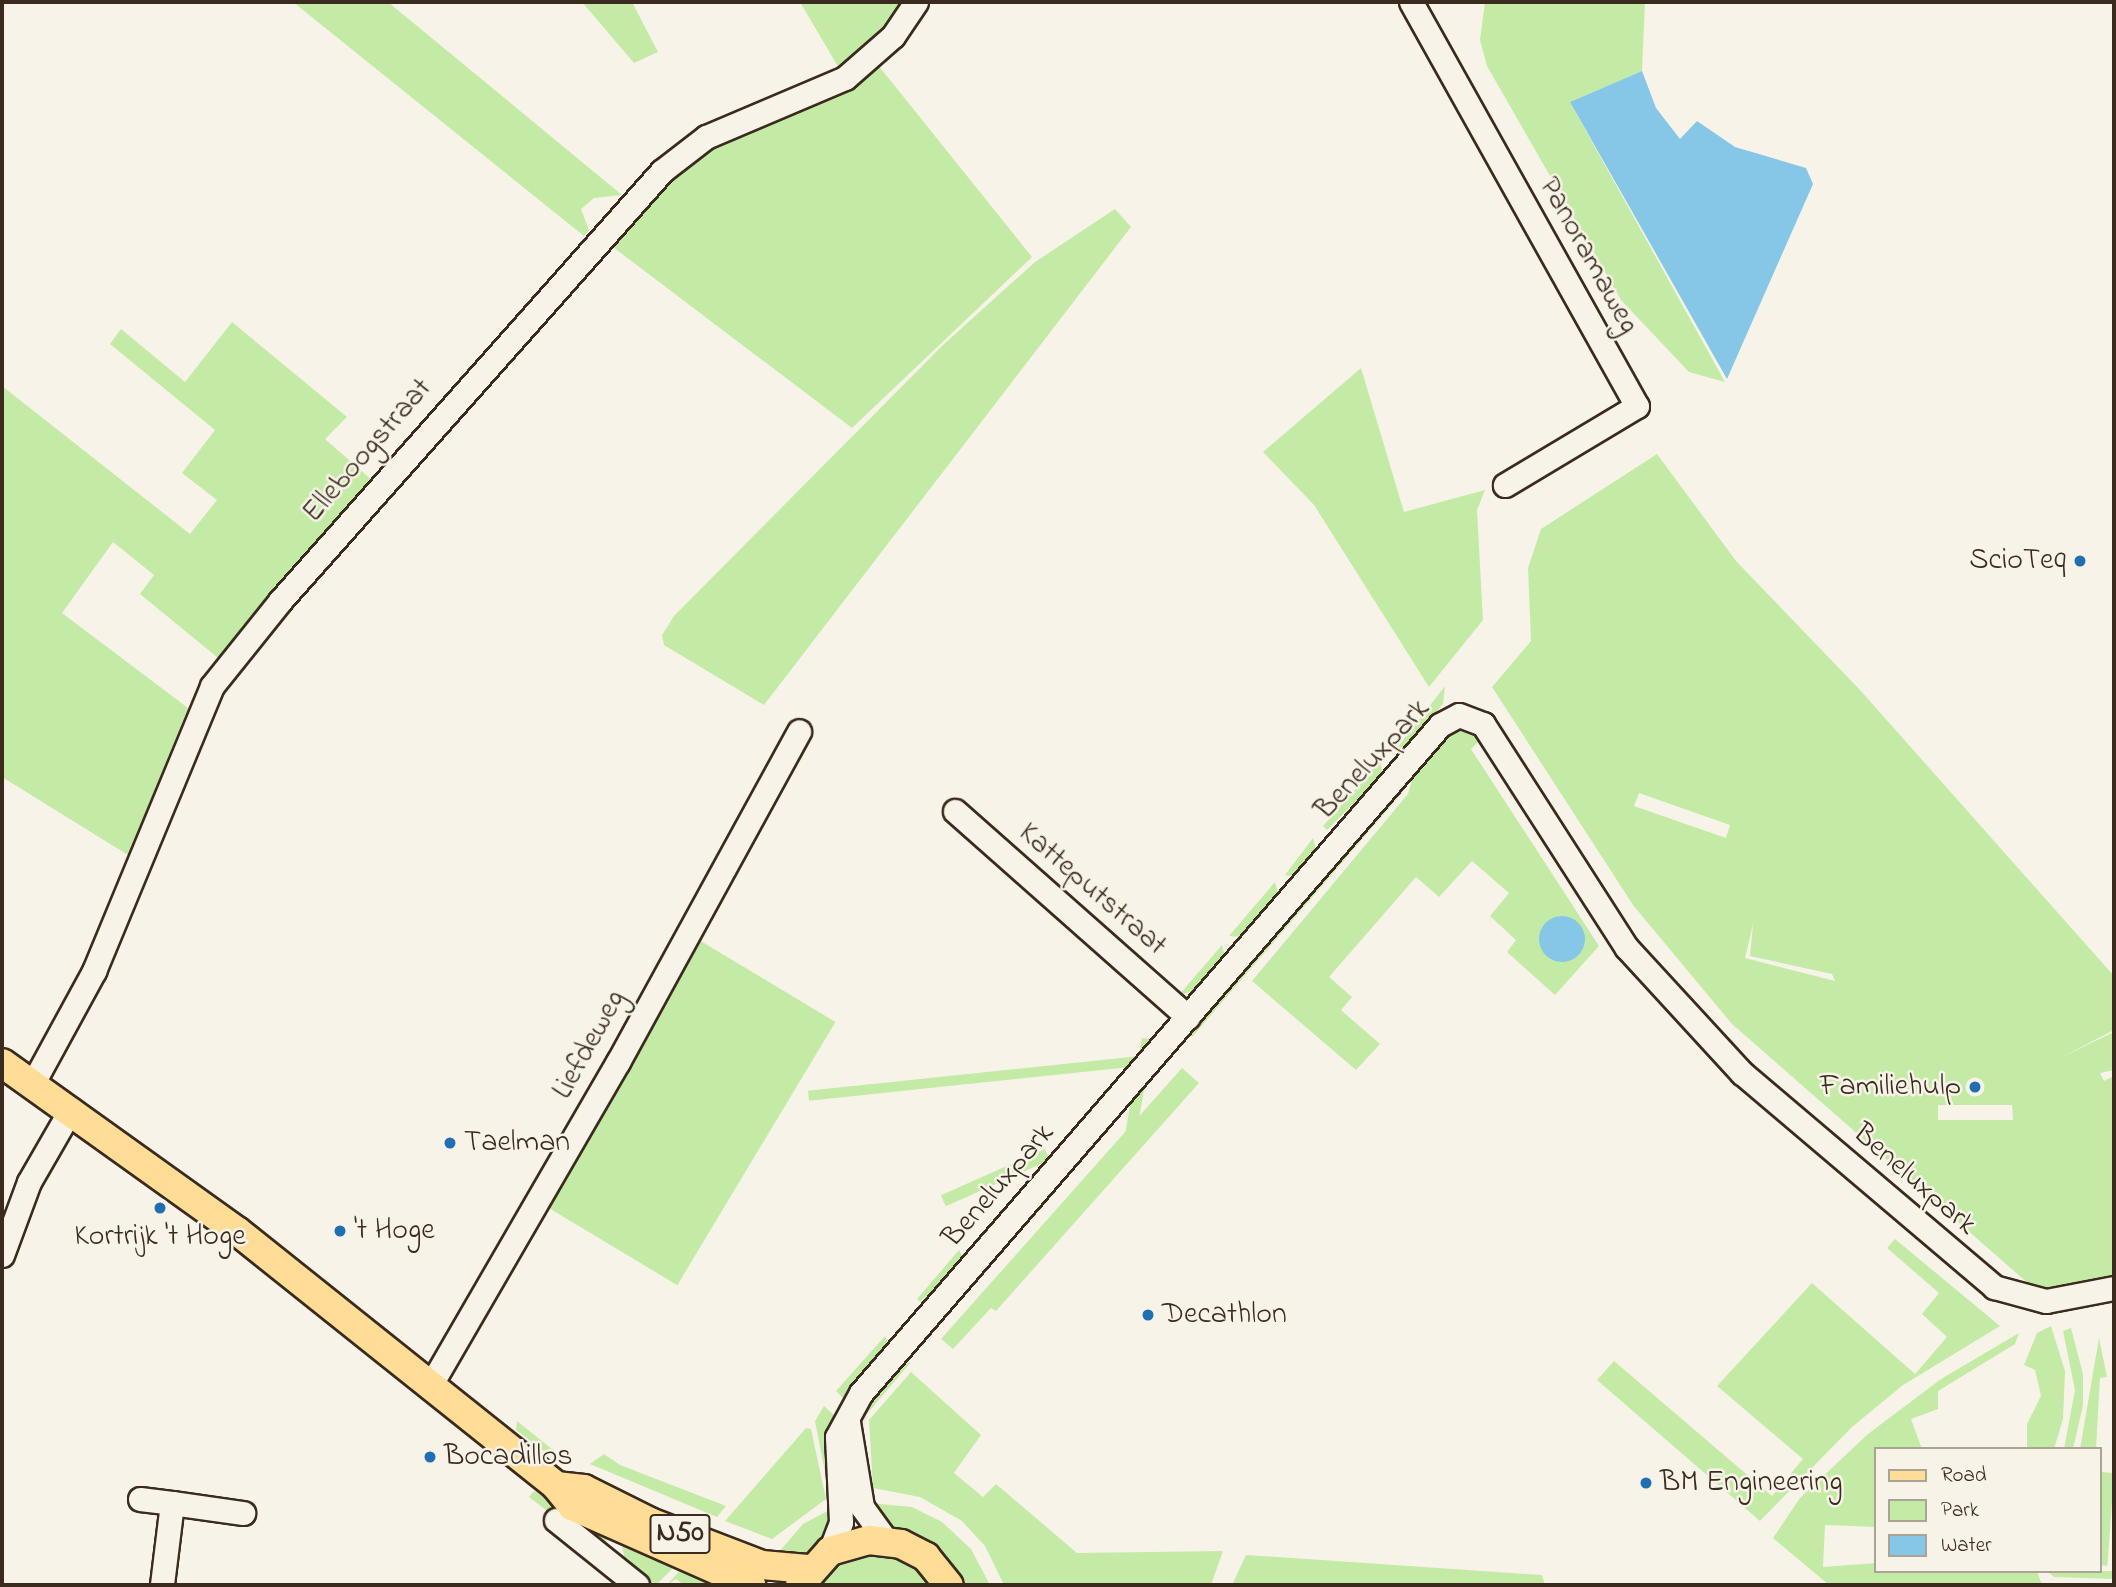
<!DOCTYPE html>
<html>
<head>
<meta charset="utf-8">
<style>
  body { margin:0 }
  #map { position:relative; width:2116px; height:1587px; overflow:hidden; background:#f7f3e8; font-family:"Indie Flower",sans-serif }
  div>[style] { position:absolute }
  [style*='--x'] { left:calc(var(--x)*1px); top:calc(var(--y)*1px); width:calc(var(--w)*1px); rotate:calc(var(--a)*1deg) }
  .green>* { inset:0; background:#c4eba6; transform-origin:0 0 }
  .water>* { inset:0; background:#86c6e7 }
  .round { border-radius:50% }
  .roads { filter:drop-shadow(2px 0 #3b2a1e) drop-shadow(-2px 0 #3b2a1e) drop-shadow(0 2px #3b2a1e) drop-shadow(0 -2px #3b2a1e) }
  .minor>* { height:23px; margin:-11.5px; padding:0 11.5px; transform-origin:11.5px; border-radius:11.5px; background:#f7f3e8 }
  .major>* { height:28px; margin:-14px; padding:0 14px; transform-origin:14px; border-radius:14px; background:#ffdd96 }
  .dots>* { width:19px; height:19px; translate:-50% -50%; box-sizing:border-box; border:4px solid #f7f3e8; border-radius:50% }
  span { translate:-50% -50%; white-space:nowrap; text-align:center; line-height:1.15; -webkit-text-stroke:5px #f7f3e8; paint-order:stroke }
  .shield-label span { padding:2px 5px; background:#f7f3e8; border:2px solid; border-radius:5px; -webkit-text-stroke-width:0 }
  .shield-label { font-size:28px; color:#3b2a1e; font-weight:700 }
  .street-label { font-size:30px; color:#3b2a1e }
  .poi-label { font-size:30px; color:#3b2a1e }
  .right { translate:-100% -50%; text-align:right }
  .left { translate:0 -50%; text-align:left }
  .frame { position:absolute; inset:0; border:4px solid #3b2a1e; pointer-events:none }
  .legend { position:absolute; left:1874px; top:1447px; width:228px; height:126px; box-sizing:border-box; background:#f7f3e8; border:2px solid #aca397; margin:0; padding:9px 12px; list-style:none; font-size:21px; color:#3b2a1e }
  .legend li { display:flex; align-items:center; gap:14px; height:35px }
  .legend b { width:35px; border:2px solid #aca397 }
</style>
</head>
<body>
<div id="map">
  <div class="green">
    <div style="clip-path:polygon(293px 2px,388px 2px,622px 195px,594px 198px,581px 209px,589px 230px,584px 236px)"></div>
    <div style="clip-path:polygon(582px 2px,632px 2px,658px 52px,634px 63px)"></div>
    <div style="clip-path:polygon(800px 2px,907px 2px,840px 70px)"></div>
    <div style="clip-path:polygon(1485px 2px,1645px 2px,1642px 71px,1570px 102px,1725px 382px,1689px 372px,1621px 300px,1487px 66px,1480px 40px)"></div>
    <div style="clip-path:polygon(878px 65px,1032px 257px,852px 428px,605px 241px,663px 178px,712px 144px)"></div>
    <div style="clip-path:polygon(1115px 209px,1131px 227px,764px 705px,664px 645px,662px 635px,674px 616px,943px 345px,1035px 262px)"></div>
    <div style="clip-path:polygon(232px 322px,347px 417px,325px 439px,373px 481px,223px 662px,140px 594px,154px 575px,113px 542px,62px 613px,188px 708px,128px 855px,2px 777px,2px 386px,190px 534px,217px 500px,182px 473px,215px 430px,110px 344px,121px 329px,185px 382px)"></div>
    <div style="clip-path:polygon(1361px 368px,1404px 512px,1485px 490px,1477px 510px,1483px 620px,1429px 687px,1314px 505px,1263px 452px)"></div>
    <div style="clip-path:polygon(evenodd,1657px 454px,1736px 561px,1860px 690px,2114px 976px,2114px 1030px,2060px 1058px,2114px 1032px,2114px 1070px,2100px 1073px,2104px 1081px,2114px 1076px,2114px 1278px,2038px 1292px,1732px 1024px,1633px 905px,1492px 687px,1531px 641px,1528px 568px,1541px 529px,1657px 454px,1639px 793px,1730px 825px,1726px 838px,1634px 806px,1639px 793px,1657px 454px,1753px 924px,1750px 956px,1832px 974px,1835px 981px,1745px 958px,1753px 924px,1657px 454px,1938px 1105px,2012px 1105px,2013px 1120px,1938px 1120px,1938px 1105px)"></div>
    <div style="clip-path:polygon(1445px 686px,1443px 704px,1405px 748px,1397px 748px)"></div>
    <div style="clip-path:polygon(1455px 729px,1481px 739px,1471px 749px,1599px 946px,1555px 995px,1507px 952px,1516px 940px,1490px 916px,1509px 893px,1472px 861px,1439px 897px,1416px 877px,1329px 977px,1352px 997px,1341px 1010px,1380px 1044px,1356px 1070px,1252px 981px,1408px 794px,1415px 770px)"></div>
    <div style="clip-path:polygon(1380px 761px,1383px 774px,1327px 830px,1323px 826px)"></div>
    <div style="clip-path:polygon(1407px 777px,1402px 793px,1192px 1037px,1186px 1032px)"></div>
    <div style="clip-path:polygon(1313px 838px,1316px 849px,1292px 876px,1285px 875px)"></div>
    <div style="clip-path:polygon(1275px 882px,1278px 893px,1241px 937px,1229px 936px)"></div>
    <div style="left:694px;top:937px;width:165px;height:307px;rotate:31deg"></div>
    <div style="clip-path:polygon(1222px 945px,1225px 957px,1194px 991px,1179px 995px)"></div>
    <div style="left:1142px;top:1038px;width:11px;height:107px;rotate:10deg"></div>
    <div style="left:1168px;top:1053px;width:10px;height:362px;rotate:84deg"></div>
    <div style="clip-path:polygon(1182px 1068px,1199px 1083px,996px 1311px,991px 1308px,953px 1349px,941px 1339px)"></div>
    <div style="left:1045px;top:1149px;width:12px;height:114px;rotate:66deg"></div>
    <div style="clip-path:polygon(1895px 1239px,2000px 1326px,1903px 1385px,1852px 1427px,1760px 1521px,1597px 1380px,1614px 1361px,1772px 1496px,1803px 1459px,1717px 1386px,1812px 1283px,1915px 1374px,1947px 1337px,1922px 1314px,1939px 1293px,1887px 1248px)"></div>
    <div style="clip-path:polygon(959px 1250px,964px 1259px,920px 1302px,917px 1299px)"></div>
    <div style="clip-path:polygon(2051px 1326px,2065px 1371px,2063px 1419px,2054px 1449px,2027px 1449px,2027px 1424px,2041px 1396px,2035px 1370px,2024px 1365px,2037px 1333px)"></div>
    <div style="clip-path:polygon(2071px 1328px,2083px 1374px,2083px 1405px,2073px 1449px,2064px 1449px,2075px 1390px,2063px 1331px)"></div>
    <div style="clip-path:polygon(2019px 1333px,2015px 1344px,1938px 1391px,1938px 1409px,1911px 1419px,1922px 1449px,1876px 1449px,1876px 1527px,1825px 1525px,1823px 1567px,1876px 1563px,1876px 1571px,2037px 1571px,2042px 1585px,1829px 1585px,1773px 1538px,1800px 1498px,1868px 1434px,1941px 1379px)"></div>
    <div style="clip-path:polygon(885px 1336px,889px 1346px,844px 1399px,836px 1391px)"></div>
    <div style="clip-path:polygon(2099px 1338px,2107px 1377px,2100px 1378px,2096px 1449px,2080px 1449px)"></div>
    <div style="clip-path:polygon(911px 1362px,866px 1415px,861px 1443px,867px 1406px,900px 1363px)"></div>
    <div style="clip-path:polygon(911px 1372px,981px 1435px,954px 1473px,983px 1497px,996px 1484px,1077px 1553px,1223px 1551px,1211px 1585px,1004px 1585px,985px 1546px,962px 1521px,920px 1497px,873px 1488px,869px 1420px)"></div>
    <div style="clip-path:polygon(824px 1406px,835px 1416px,826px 1461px,830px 1498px,815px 1421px)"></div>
    <div style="clip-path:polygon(517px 1421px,568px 1462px,560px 1463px,516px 1430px)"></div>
    <div style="clip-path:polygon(806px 1428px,811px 1429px,826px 1499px,772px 1539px,725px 1521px)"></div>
    <div style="clip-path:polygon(604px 1454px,620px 1465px,726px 1506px,717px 1517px,590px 1464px)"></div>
    <div style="left:2100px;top:1472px;width:14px;height:93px;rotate:4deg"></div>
    <div style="clip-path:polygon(534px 1491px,607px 1536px,606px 1546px,554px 1516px,529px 1497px)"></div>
    <div style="clip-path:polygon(870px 1503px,912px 1507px,942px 1522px,971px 1549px,990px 1585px,962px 1585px,883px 1522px)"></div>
    <div style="clip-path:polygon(833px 1508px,828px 1536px,813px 1552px,773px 1559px,803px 1524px)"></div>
    <div style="clip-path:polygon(621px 1540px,677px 1564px,656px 1585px,625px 1561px)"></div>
    <div style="clip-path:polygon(875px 1553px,916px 1566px,934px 1585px,818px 1585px,834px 1567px)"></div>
    <div style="clip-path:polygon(1246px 1555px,1542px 1575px,1545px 1585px,1232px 1585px)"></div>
    <div style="clip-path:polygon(684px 1566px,732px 1585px,684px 1585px,676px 1579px,667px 1585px)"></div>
    <div style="clip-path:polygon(2047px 1571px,2114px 1571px,2114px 1579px,2054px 1577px)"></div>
  </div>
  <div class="water">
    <div style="clip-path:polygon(1642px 71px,1656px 108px,1680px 139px,1697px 121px,1735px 147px,1806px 168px,1813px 184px,1727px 379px,1570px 102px)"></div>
    <div class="round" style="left:1539px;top:916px;width:46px;height:46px"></div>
  </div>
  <div class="roads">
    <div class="minor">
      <div style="--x:1411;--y:2;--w:463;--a:60.8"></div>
      <div style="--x:1637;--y:406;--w:154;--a:149.1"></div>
      <div style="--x:955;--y:811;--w:311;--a:41.5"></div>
      <div style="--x:33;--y:1083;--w:128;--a:-61.4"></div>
      <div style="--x:94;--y:971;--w:308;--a:-67.5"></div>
      <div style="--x:212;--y:686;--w:109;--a:-51.3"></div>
      <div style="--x:280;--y:601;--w:575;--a:-48.38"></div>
      <div style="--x:662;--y:171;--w:56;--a:-37.7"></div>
      <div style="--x:706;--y:137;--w:151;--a:-23"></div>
      <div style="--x:845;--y:78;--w:64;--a:-41.2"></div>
      <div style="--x:893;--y:36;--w:41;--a:-55.9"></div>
      <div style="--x:2;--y:1255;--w:78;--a:-69.7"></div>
      <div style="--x:29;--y:1182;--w:84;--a:-60.1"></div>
      <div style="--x:430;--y:1386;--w:375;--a:-59.9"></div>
      <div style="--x:618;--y:1062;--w:377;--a:-61.3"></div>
      <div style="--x:848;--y:1422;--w:86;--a:80.6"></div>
      <div style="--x:862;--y:1507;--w:41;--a:54"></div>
      <div style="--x:140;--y:1499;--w:32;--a:7"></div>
      <div style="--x:172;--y:1503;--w:83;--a:97"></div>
      <div style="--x:172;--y:1503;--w:72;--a:8"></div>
      <div style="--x:556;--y:1520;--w:104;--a:38.7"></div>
      <div style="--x:830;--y:1551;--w:31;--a:-69"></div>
      <div style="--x:841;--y:1522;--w:85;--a:-92.7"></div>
      <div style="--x:837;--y:1437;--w:50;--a:-61.4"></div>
      <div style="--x:861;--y:1393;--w:884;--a:-49.08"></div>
      <div style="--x:1440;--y:725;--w:21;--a:-28"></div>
      <div style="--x:1459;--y:715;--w:26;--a:21"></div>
      <div style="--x:1483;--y:724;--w:266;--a:57.3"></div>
      <div style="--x:1627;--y:948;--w:170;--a:47.4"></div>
      <div style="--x:1742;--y:1073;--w:331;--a:40.3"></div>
      <div style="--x:1994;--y:1287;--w:54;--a:15.1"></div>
      <div style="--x:2046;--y:1301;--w:69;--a:-10.8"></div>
    </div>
    <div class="major">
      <div style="--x:2;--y:1063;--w:289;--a:35.6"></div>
      <div style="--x:237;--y:1231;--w:408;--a:38.6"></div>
      <div style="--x:556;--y:1486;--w:26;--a:51"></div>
      <div style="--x:572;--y:1506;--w:196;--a:23.8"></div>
      <div style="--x:556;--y:1486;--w:28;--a:6"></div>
      <div style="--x:584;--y:1489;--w:74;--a:26.6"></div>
      <div style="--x:650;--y:1522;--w:120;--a:21"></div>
      <div style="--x:762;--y:1565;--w:46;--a:5"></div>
      <div style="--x:800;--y:1585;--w:45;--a:-48.6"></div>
      <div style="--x:830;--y:1551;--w:41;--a:-15.8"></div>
      <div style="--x:869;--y:1540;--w:32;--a:7"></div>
      <div style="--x:901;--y:1544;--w:28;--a:27"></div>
      <div style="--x:926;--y:1557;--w:36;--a:51"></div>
    </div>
  </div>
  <div class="dots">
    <div style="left:2080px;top:561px;background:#1f6fb2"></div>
    <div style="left:1975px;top:1087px;background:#1f6fb2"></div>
    <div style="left:450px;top:1143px;background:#1f6fb2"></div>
    <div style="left:160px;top:1208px;background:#1f6fb2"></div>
    <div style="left:340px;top:1231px;background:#1f6fb2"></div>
    <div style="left:1148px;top:1315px;background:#1f6fb2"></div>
    <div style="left:430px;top:1457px;background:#1f6fb2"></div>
    <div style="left:1646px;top:1483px;background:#1f6fb2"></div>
  </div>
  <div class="shield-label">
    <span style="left:680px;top:1534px">N50</span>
  </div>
  <div class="street-label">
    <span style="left:1588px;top:256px;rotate:61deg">Panoramaweg</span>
    <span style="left:368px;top:451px;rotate:-49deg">Elleboogstraat</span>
    <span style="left:1373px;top:760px;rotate:-47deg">Beneluxpark</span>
    <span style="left:1092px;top:890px;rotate:41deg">Katteputstraat</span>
    <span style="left:590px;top:1045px;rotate:-61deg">Liefdeweg</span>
    <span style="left:1914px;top:1180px;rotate:41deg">Beneluxpark</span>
    <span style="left:999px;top:1186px;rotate:-49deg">Beneluxpark</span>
  </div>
  <div class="poi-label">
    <span class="right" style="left:2066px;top:561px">ScioTeq</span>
    <span class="right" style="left:1961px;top:1087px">Familiehulp</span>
    <span class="left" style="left:464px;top:1143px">Taelman</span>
    <span class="left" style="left:354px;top:1231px">'t Hoge</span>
    <span style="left:160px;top:1237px">Kortrijk 't Hoge</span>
    <span class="left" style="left:1162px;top:1315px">Decathlon</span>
    <span class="left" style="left:444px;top:1457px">Bocadillos</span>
    <span class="left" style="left:1660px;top:1483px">BM Engineering</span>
  </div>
  <div class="frame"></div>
  <ul class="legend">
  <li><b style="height:9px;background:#ffdd96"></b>Road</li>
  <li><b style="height:19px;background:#c4eba6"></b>Park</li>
  <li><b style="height:19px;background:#86c6e7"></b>Water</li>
  </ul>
</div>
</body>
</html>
